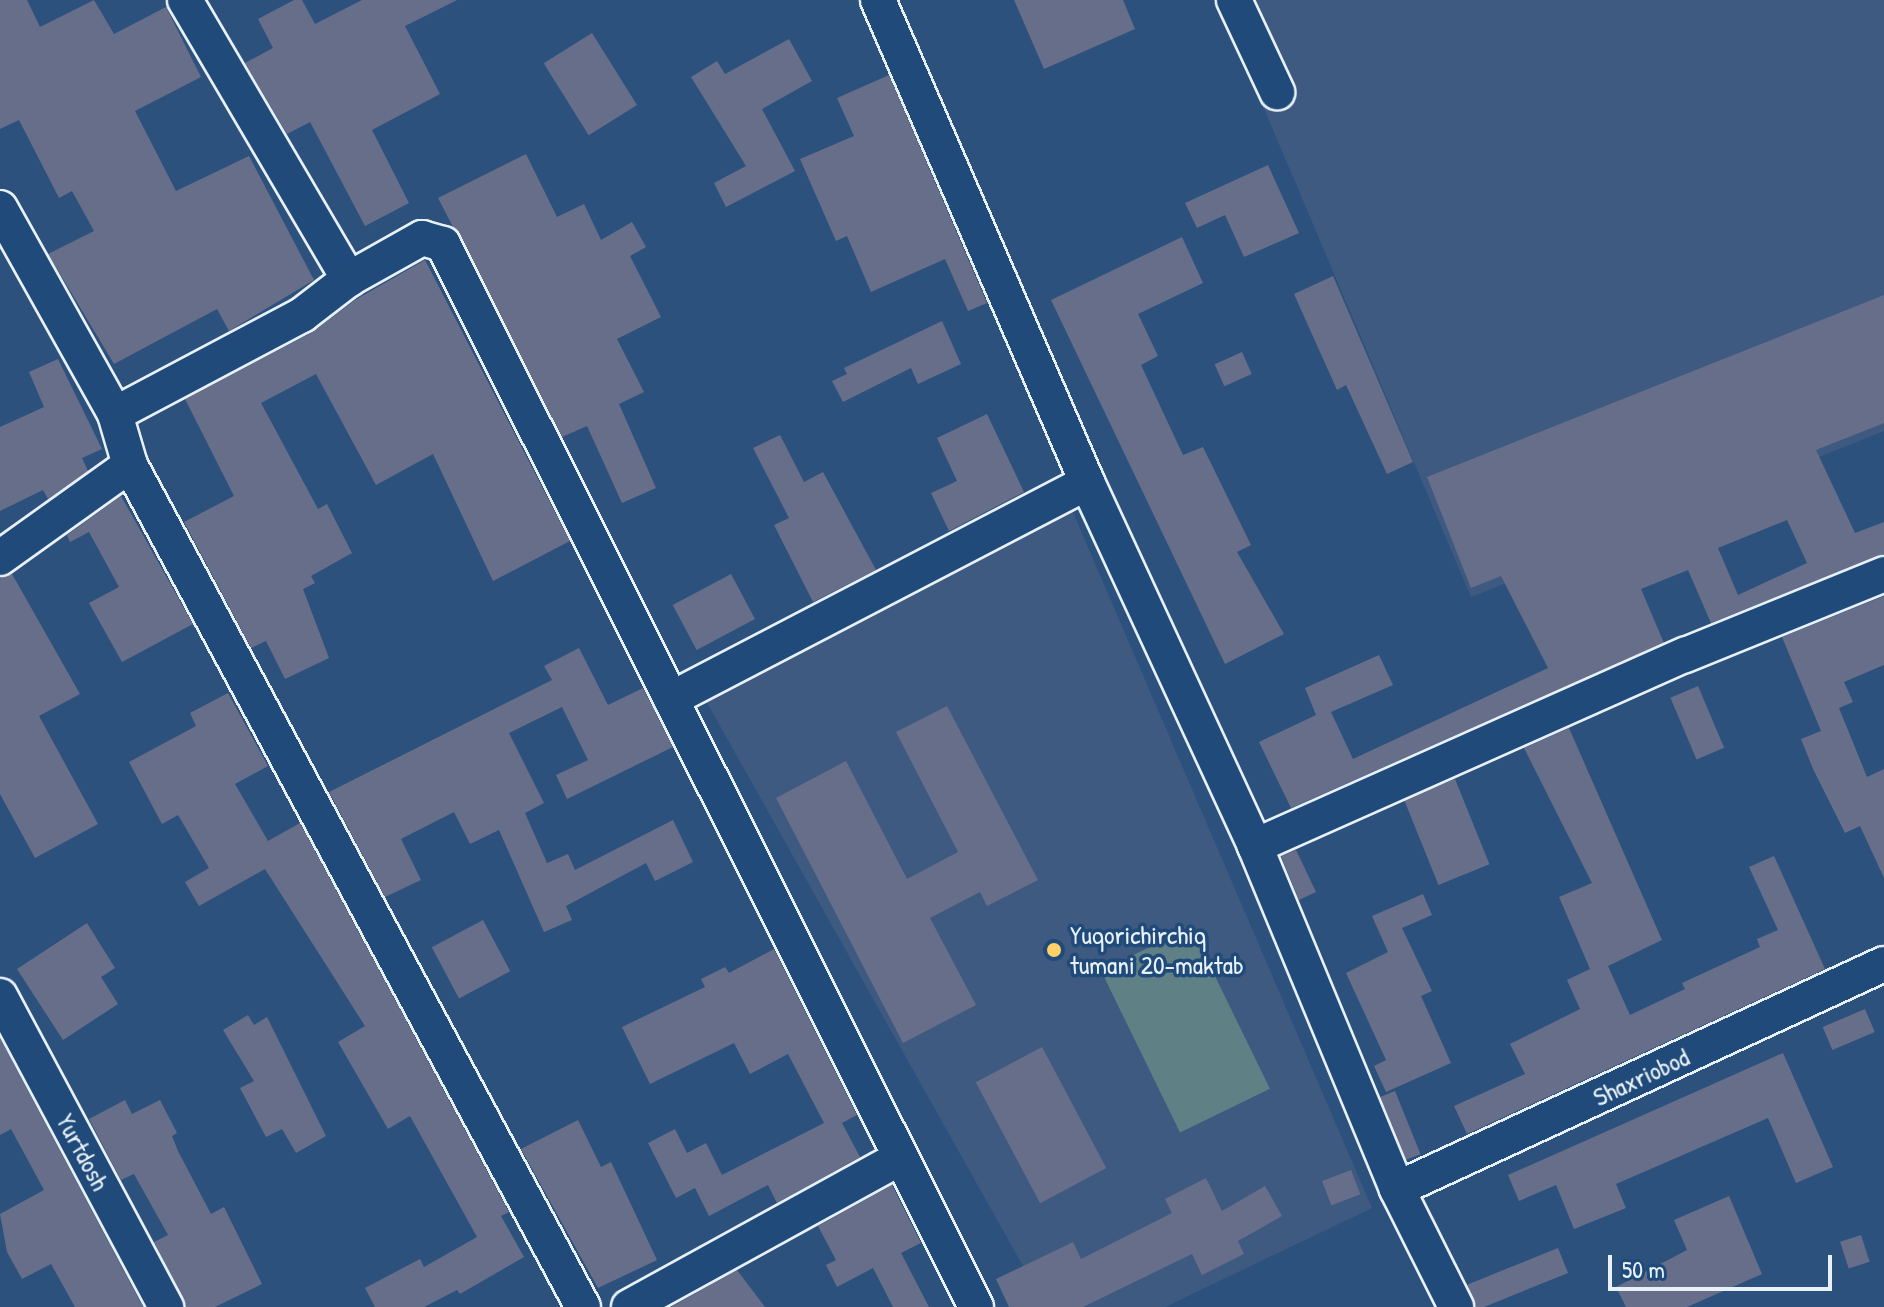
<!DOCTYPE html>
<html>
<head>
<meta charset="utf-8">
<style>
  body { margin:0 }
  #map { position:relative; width:1884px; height:1307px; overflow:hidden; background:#2d517d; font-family:"Patrick Hand",sans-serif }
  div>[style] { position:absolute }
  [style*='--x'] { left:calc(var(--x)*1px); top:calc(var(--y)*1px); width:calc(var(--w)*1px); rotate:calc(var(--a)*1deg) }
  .built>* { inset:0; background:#3e5a81 }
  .green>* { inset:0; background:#5f8186; transform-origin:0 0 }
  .building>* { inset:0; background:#676e8a; transform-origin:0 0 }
  .roads { filter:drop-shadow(2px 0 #e8f1f8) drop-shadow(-2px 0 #e8f1f8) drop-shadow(0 2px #e8f1f8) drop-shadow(0 -2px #e8f1f8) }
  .minor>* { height:34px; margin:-17px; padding:0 17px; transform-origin:17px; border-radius:17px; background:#1f4a7a }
  .dots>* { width:22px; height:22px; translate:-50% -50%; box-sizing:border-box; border:4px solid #1f4a7a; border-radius:50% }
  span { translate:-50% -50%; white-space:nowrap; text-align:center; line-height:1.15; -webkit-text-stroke:7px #1f4a7a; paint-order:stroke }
  .poi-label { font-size:26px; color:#e8f1f8 }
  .left { translate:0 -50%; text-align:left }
  .street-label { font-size:26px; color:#e8f1f8 }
  .scale { position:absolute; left:1608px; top:1255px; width:224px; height:36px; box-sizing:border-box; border:4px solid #e8f1f8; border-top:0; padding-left:10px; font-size:24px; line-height:28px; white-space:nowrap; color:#e8f1f8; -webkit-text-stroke:6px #1f4a7a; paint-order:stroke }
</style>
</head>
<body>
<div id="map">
  <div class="built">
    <div style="clip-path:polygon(1218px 0,1884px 0,1884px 431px,1471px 597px)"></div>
    <div style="clip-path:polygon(1072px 510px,1372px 1208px,1165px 1307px,1046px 1307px,701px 692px)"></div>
  </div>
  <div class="green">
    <div style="left:1191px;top:927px;width:180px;height:100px;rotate:64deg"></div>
  </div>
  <div class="building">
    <div style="clip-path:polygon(0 0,27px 0,40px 27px,94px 0,114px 34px,166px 7px,201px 77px,135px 111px,176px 191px,249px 156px,314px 280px,229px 331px,217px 309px,114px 364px,48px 254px,94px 231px,72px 191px,59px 198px,19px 120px,0 129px)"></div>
    <div style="clip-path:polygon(294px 0,302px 0,315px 24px,362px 0,457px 0,405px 26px,440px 94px,372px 130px,409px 203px,365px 226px,310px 122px,287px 134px,245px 63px,273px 48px,258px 19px)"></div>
    <div style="clip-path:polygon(1014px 0,1123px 0,1135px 29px,1044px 69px)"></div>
    <div style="left:592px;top:33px;width:85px;height:57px;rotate:58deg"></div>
    <div style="clip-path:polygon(789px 39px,812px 81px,762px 109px,795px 171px,726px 207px,714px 183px,746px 166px,691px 77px,717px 61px,725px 74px)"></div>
    <div style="clip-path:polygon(889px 75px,987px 303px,968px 311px,945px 259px,871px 292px,847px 236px,836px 241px,800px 159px,854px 136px,837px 98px)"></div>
    <div style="clip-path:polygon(526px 154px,557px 217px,584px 204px,601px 240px,632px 222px,646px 247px,630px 256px,661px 317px,617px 339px,644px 392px,619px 404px,656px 488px,622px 503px,587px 426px,562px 437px,438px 198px)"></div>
    <div style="clip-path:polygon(1268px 165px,1299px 233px,1244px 257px,1225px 215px,1197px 228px,1185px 203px)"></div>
    <div style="clip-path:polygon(1182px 237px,1203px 283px,1138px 314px,1158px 356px,1141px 365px,1183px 455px,1203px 447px,1251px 545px,1237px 552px,1284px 634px,1225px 664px,1051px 300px)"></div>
    <div style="clip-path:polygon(425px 260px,570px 541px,493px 581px,433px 454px,376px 485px,316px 374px,261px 403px,318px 509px,327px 504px,352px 553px,311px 576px,315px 583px,303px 589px,329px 658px,285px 679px,266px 641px,251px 648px,184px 522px,234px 496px,185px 399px,311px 333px,355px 300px)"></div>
    <div style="clip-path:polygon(1333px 276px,1413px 462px,1387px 474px,1346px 385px,1337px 390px,1294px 294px)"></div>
    <div style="clip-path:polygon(evenodd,1884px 295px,1884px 423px,1816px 450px,1855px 533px,1884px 522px,1884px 554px,1711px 623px,1688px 570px,1641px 589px,1664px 643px,1291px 808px,1259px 742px,1316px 715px,1305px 688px,1379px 655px,1393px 685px,1331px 712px,1353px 759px,1548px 668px,1501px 576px,1471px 588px,1427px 477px,1884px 295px,1787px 520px,1807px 563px,1738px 595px,1718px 548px,1787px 520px)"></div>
    <div style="clip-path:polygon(942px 321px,961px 364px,918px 384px,911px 368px,843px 402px,832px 381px,847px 374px,844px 368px)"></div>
    <div style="left:1242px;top:352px;width:24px;height:30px;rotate:66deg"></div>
    <div style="clip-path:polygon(58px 359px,102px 449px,82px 458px,88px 471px,48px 499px,43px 490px,0 511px,0 427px,44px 407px,29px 372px)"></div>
    <div style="clip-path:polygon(987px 414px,1024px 492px,949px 531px,931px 493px,957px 481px,937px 438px)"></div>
    <div style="clip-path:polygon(780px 435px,804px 482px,823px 472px,876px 570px,813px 602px,774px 525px,789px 518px,753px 448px)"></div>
    <div style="clip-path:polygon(121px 496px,193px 624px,122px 662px,89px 603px,119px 587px,89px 532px,70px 542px,67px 535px)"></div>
    <div style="clip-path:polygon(12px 574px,80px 694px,39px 716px,98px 824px,35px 858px,0 794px,0 578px)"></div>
    <div style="left:731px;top:574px;width:51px;height:66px;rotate:62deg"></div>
    <div style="clip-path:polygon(1884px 596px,1884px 665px,1844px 682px,1853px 702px,1839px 708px,1867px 777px,1884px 769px,1884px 878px,1860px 826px,1845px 833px,1813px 769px,1801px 739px,1821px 731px,1782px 637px)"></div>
    <div style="clip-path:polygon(579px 648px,608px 705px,643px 688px,673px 747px,567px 799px,556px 775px,588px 760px,562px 707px,509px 733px,544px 803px,525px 813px,547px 863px,568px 854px,575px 870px,673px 820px,693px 862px,655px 881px,646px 863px,566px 906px,572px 920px,544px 932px,499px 830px,470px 844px,454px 812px,401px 839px,421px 880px,385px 897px,329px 792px,552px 680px,544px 666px)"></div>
    <div style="left:1698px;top:686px;width:67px;height:30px;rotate:67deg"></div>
    <div style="clip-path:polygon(228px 693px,268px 766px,235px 784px,268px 841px,300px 823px,509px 1212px,501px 1216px,524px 1257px,460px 1294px,457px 1290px,424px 1307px,375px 1307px,365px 1288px,420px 1259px,424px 1267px,477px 1237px,410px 1116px,388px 1129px,338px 1042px,365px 1026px,265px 869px,199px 906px,185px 882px,209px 868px,178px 815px,162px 824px,129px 762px,196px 726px,190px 713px)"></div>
    <div style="clip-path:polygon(947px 706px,1038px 880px,987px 906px,980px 892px,930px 918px,976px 1005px,903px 1043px,776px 798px,846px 761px,907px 879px,958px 852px,896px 732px)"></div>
    <div style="clip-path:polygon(1569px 728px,1662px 940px,1608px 966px,1630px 1015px,1685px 989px,1682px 983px,1760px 947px,1757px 939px,1778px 930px,1749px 867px,1774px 856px,1825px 969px,1467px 1134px,1454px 1106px,1525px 1074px,1510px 1044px,1580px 1009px,1567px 980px,1590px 969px,1559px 897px,1592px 883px,1524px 748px)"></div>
    <div style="left:1455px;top:779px;width:92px;height:55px;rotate:68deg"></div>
    <div style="clip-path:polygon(1296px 850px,1316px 892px,1299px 900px,1281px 856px)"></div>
    <div style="clip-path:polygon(1423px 894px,1432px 915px,1402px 928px,1432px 991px,1421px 996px,1451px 1063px,1386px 1092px,1374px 1066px,1386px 1060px,1346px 973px,1388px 952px,1372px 916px)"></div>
    <div style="left:483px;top:920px;width:58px;height:58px;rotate:62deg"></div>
    <div style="clip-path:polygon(87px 923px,115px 968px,101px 977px,118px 1004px,63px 1040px,17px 969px)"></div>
    <div style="clip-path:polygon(774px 949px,857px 1115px,842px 1123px,860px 1157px,777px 1203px,768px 1185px,709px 1216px,695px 1188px,676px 1198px,648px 1143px,675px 1129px,687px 1153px,706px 1143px,722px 1175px,824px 1123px,788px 1054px,750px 1074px,734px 1043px,650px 1084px,622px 1027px,705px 987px,701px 979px,725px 967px,729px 973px)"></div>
    <div style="left:1865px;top:1009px;width:25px;height:46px;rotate:67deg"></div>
    <div style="clip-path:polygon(248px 1015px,254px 1025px,267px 1017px,326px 1136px,296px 1153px,282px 1129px,266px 1137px,240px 1088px,254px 1081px,223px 1030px)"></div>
    <div style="clip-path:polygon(0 1038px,143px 1307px,75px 1307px,51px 1264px,22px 1279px,7px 1252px,0 1214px,44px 1190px,11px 1129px,0 1135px)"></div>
    <div style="left:1042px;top:1047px;width:137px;height:75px;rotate:62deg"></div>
    <div style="clip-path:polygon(1783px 1053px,1833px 1167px,1796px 1183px,1768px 1118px,1616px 1184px,1626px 1208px,1574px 1229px,1556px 1185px,1519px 1201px,1508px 1175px)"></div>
    <div style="left:1395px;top:1091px;width:68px;height:16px;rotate:68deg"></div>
    <div style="clip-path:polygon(125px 1100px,132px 1114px,160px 1100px,177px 1133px,172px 1136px,178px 1151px,211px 1214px,224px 1207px,262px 1284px,215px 1307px,186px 1307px,154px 1242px,168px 1235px,134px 1174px,121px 1180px,89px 1119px)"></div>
    <div style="clip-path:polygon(578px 1120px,601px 1167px,611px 1162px,657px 1260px,598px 1288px,521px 1149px)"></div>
    <div style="left:1351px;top:1170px;width:26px;height:31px;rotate:69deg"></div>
    <div style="clip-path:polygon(1206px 1178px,1222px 1211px,1265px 1186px,1282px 1216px,1238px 1241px,1244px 1254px,1202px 1275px,1192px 1254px,1083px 1307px,1009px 1307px,996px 1279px,1073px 1242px,1081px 1259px,1172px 1213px,1165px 1199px)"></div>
    <div style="clip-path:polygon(892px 1185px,921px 1243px,901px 1253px,929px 1307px,893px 1307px,873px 1268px,837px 1287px,826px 1265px,836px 1260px,818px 1226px)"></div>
    <div style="clip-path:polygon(1729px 1196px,1762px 1274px,1687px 1307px,1626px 1307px,1616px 1287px,1687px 1250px,1674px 1220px)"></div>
    <div style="left:1861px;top:1235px;width:28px;height:22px;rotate:72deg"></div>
    <div style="left:1558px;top:1248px;width:27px;height:98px;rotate:68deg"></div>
    <div style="clip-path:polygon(737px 1270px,765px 1307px,671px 1307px)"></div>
  </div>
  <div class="roads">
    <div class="minor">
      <div style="--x:185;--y:0;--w:324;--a:59.6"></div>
      <div style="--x:349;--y:279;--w:84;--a:-29.3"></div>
      <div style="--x:422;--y:238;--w:22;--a:16"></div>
      <div style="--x:443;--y:244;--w:1189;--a:63.37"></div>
      <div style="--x:878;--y:0;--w:525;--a:66.56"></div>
      <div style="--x:1087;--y:482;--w:401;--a:65.2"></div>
      <div style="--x:1255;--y:846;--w:371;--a:67.5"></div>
      <div style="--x:1397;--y:1189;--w:132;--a:63.4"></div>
      <div style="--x:1234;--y:0;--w:102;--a:64.9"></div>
      <div style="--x:0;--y:208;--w:236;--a:60.8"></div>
      <div style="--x:115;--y:414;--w:53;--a:73.6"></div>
      <div style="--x:130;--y:465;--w:956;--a:61.72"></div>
      <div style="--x:115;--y:414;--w:212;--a:-27.9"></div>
      <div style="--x:302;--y:315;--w:59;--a:-37.5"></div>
      <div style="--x:0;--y:558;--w:160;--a:-35.6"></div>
      <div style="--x:671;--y:699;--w:469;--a:-27.5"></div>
      <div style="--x:1255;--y:846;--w:471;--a:-24"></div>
      <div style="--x:1685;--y:655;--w:215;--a:-22.1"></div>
      <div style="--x:0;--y:996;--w:353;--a:61.9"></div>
      <div style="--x:1397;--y:1189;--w:536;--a:-24.8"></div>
      <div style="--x:629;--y:1307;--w:309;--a:-28.8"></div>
    </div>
  </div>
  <div class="dots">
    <div style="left:1054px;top:950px;background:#ffd166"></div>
  </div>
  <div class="poi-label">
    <span class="left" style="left:1070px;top:950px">Yuqorichirchiq<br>tumani 20-maktab</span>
  </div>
  <div class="street-label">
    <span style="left:1641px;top:1077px;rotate:-25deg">Shaxriobod</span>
    <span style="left:83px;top:1152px;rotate:62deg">Yurtdosh</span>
  </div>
  <div class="scale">50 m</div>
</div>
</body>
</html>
